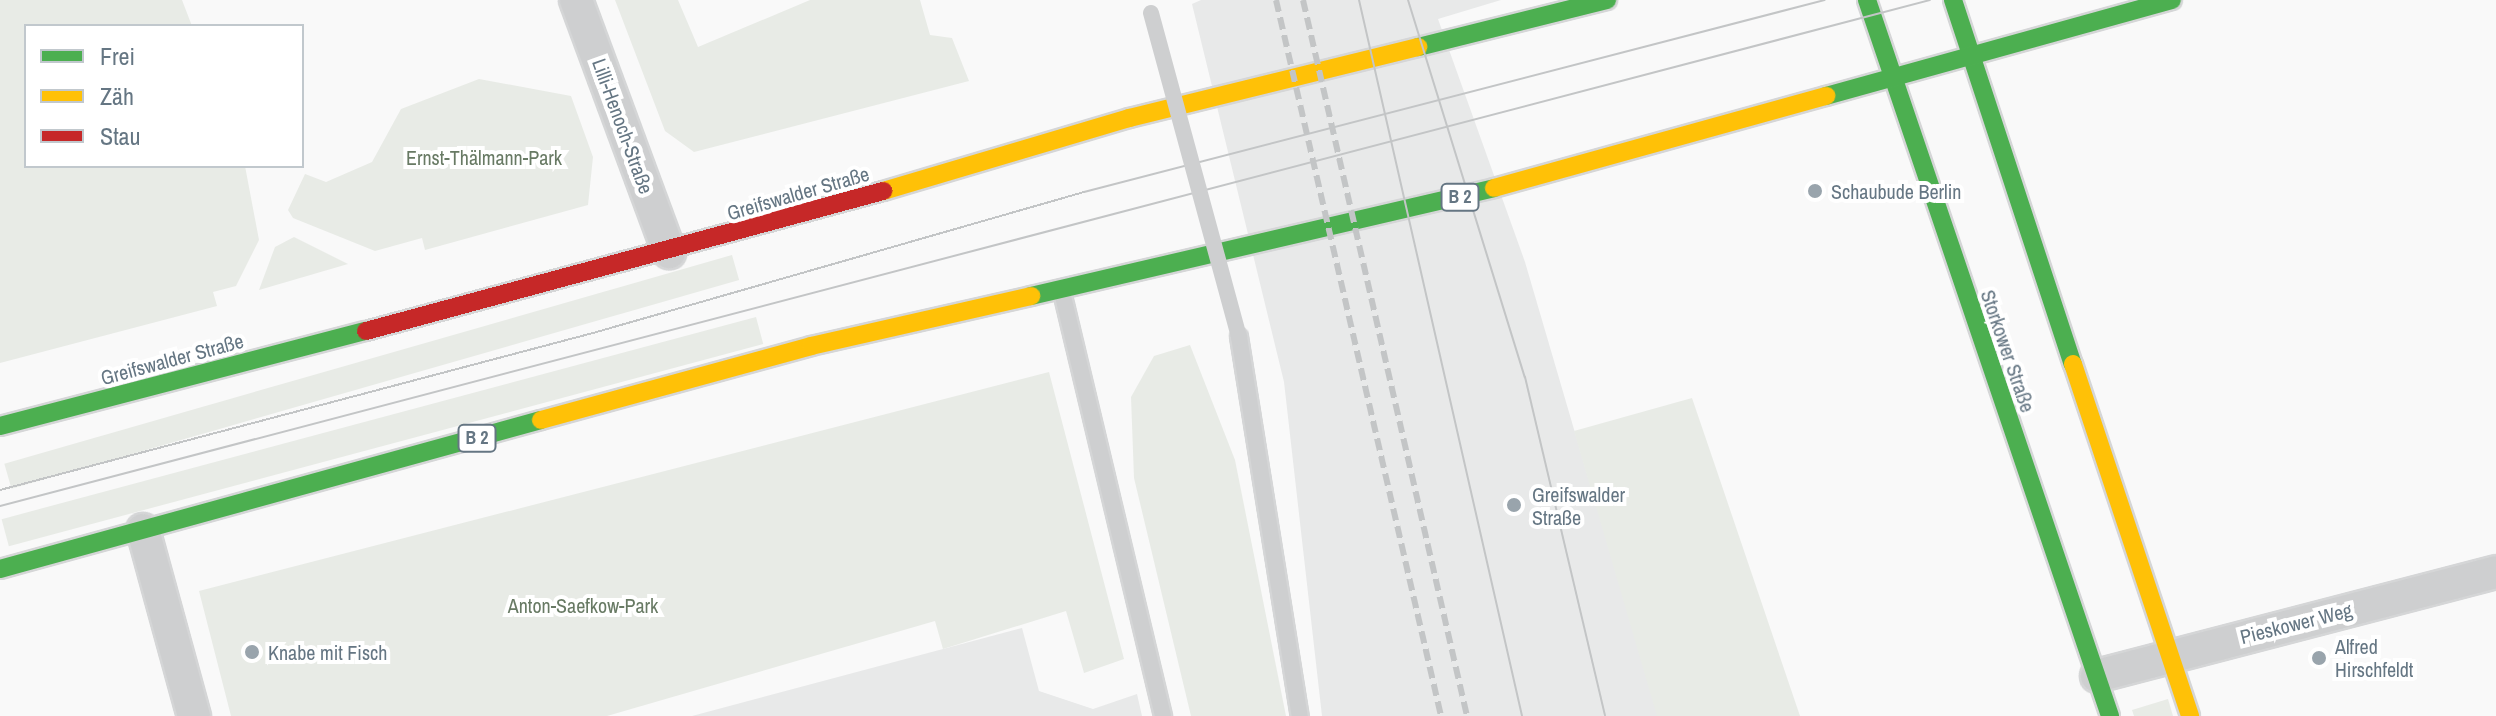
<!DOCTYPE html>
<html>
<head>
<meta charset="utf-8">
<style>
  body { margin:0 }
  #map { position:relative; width:2496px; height:716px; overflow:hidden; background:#f9f9f9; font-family:"Archivo Narrow",sans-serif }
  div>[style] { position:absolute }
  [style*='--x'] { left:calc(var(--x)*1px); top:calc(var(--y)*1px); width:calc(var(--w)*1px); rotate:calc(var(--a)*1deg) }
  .built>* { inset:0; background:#e8e9e9 }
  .green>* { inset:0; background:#e8ebe6; transform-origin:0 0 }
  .roads { filter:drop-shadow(2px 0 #d5d6d7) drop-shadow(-2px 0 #d5d6d7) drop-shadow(0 2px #d5d6d7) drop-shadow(0 -2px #d5d6d7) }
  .lane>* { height:16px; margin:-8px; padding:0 8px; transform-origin:8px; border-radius:8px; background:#cecfd0 }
  .street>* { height:32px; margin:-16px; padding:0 16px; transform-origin:16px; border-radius:16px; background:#cecfd0 }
  .fast>* { height:18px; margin:-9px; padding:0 9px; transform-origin:9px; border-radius:9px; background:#4caf50 }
  .slow>* { height:18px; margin:-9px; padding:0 9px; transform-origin:9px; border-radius:9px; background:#ffc107 }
  .jam>* { height:18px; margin:-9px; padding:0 9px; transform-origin:9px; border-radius:9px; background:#c62828 }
  .tram>* { height:2px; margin:-1px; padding:0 1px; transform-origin:1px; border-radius:1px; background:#c3c5c6 }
  .rail>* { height:6px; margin-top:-3px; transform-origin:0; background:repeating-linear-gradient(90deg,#c3c5c6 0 12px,transparent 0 18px) }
  .lane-bridge>* { height:16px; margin:-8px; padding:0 8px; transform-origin:8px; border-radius:8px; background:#cecfd0 }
  .dots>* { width:22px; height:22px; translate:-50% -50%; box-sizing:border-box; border:4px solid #fff; border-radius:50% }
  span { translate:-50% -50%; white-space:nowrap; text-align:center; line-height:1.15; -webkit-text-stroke:8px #fff; paint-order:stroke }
  .shield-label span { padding:2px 6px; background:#fff; border:2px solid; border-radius:6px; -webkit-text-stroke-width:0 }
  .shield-label { font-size:18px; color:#657683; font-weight:700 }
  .street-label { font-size:20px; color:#657683 }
  .park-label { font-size:20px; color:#687a64 }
  .poi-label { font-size:20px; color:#657683 }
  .left { translate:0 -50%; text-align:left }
  .legend { position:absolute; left:24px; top:24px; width:280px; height:144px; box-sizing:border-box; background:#fff; border:2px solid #c1c8cd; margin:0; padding:10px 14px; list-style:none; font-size:24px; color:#657683 }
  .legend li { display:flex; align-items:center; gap:16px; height:40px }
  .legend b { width:40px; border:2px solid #c1c8cd }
</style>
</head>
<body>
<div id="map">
  <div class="built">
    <div style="clip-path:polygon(1201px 0,1501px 0,1438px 19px,1525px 262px,1658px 716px,1322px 716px,1284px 382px,1192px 4px)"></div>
    <div style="clip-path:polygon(1022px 628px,1039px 691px,1093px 709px,1137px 694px,1142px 716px,692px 716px)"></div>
  </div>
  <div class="green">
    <div style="clip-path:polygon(0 0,182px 0,192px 26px,26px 26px,26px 166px,245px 166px,259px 240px,236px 286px,213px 292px,217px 306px,0 363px)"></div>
    <div style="clip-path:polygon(615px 0,678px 0,698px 47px,810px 0,920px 0,930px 35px,952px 38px,969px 81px,694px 152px,665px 131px)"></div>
    <div style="clip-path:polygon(479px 79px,571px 96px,593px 157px,588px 205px,425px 250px,422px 238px,375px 251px,293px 218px,288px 210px,305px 174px,326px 182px,372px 162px,401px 109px)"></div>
    <div style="clip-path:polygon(294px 237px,348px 264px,259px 290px,275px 247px)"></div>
    <div style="left:732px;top:255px;width:26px;height:757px;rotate:74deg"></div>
    <div style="left:756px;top:317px;width:28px;height:781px;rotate:75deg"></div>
    <div style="clip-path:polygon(1190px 345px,1235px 460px,1286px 716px,1191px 716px,1134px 478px,1131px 397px,1154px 356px)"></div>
    <div style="clip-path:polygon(1049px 372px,1124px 659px,1084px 673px,1066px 611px,943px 649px,935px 621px,607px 716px,231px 716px,199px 591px)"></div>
    <div style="clip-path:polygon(1692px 398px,1722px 486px,1800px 716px,1657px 716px,1574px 431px)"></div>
    <div style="clip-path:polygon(2168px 699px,2173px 716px,2134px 716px,2132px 710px)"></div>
  </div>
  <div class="roads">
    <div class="lane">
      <div style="--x:1062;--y:292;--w:436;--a:76.6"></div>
      <div style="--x:1239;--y:337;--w:384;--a:80.9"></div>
    </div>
    <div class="street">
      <div style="--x:576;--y:0;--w:269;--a:69.7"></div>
      <div style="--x:143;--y:530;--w:193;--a:74.7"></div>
      <div style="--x:2097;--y:676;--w:412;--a:-14.6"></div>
    </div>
    <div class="fast">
      <div style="--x:1867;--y:0;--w:756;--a:71.25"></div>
      <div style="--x:1953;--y:0;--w:383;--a:71.8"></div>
      <div style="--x:1418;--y:47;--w:195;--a:-14"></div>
      <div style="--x:1826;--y:96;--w:359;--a:-15.5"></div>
      <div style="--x:1031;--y:296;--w:475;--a:-13.1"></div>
      <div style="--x:0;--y:426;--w:378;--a:-14.6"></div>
      <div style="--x:0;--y:569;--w:561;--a:-15.4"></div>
    </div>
    <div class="slow">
      <div style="--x:1494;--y:188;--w:345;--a:-15.5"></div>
      <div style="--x:883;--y:191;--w:257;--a:-16.5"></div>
      <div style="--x:1129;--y:118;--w:298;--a:-13.8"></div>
      <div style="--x:2073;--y:364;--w:371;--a:71.6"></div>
      <div style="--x:541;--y:420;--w:280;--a:-15.3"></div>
      <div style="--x:811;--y:346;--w:226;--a:-12.8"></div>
    </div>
    <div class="jam">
      <div style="--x:366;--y:331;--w:536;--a:-15.15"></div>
    </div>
  </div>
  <div class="tram">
    <div style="--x:1359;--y:0;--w:734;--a:77.17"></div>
    <div style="--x:1408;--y:0;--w:395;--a:72.8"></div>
    <div style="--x:1525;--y:377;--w:348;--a:76.7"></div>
    <div style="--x:0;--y:490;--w:613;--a:-14.83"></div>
    <div style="--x:593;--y:333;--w:511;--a:-16.02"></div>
    <div style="--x:1084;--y:192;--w:765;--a:-14.53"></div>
    <div style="--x:0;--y:506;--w:1995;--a:-14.69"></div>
  </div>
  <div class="rail">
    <div style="--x:1276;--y:0;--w:735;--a:77.02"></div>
    <div style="--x:1303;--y:0;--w:735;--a:77.1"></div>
  </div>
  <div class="lane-bridge">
    <div style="--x:1151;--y:13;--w:336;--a:74.8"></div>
  </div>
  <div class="dots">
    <div style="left:1815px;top:191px;background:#99a4ac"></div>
    <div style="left:1514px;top:505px;background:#99a4ac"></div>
    <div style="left:252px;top:652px;background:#99a4ac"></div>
    <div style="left:2319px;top:658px;background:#99a4ac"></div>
  </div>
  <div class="shield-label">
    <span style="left:1460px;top:197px">B 2</span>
    <span style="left:477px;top:438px">B 2</span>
  </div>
  <div class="street-label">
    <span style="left:623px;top:126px;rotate:70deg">Lilli-Henoch-Straße</span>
    <span style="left:798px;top:193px;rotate:-16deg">Greifswalder Straße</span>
    <span style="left:2008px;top:351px;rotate:71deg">Storkower Straße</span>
    <span style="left:172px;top:359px;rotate:-15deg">Greifswalder Straße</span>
    <span style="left:2296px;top:623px;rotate:-14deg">Pieskower Weg</span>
  </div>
  <div class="park-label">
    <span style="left:484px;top:157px">Ernst-Thälmann-Park</span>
    <span style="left:583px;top:605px">Anton-Saefkow-Park</span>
  </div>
  <div class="poi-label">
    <span class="left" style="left:1831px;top:191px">Schaubude Berlin</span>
    <span class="left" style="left:1532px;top:506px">Greifswalder<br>Straße</span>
    <span class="left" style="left:2335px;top:658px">Alfred<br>Hirschfeldt</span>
    <span class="left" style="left:268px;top:652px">Knabe mit Fisch</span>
  </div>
  <ul class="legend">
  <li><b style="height:10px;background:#4caf50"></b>Frei</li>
  <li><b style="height:10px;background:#ffc107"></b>Zäh</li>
  <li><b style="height:10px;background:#c62828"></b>Stau</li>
  </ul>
</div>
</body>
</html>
